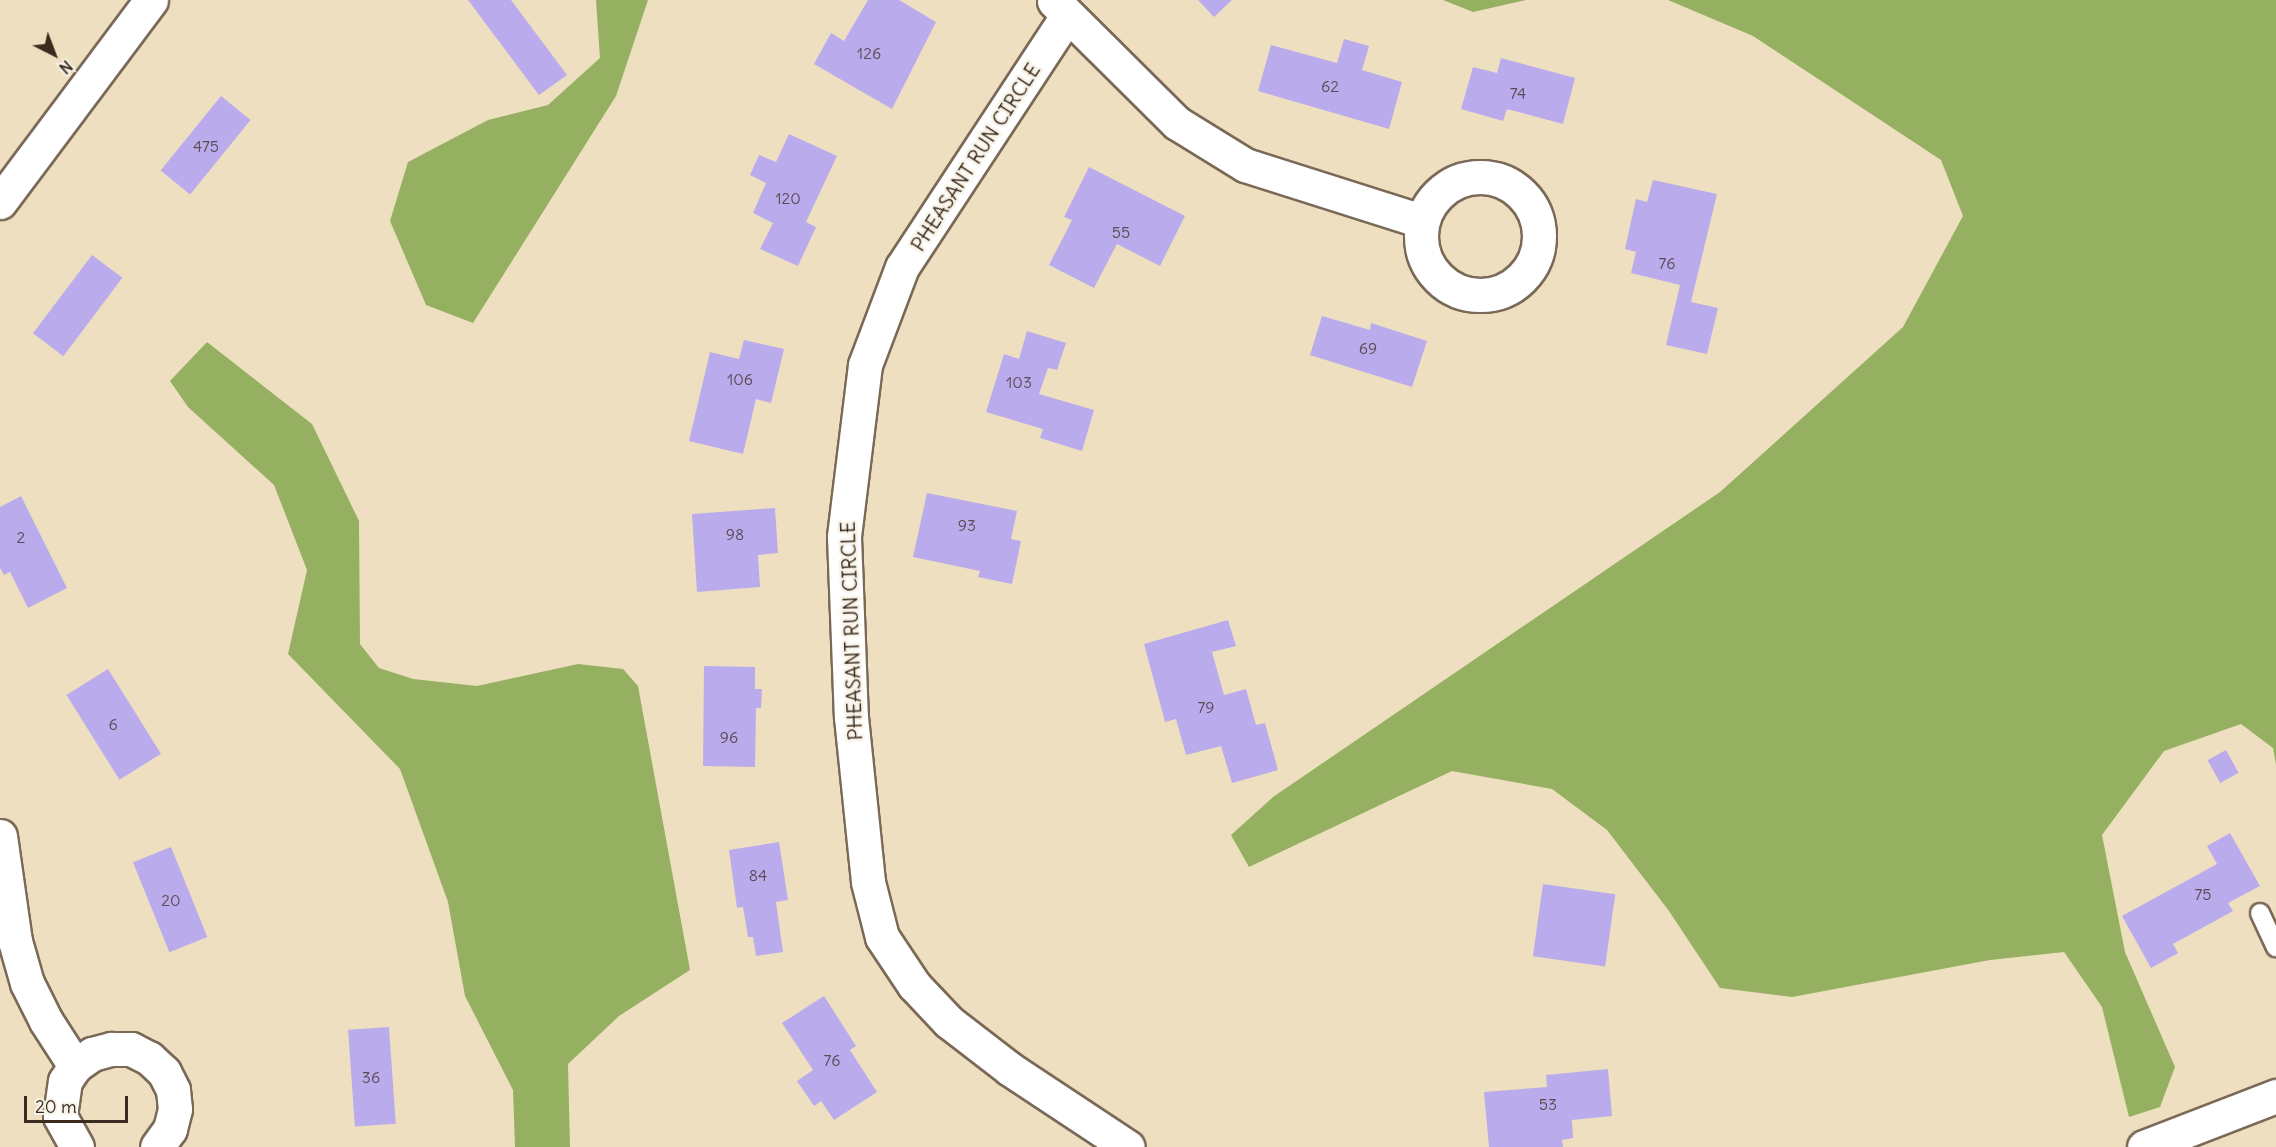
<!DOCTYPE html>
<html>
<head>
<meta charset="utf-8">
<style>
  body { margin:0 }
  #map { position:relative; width:2276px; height:1147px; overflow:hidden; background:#eedfc0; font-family:Delius,sans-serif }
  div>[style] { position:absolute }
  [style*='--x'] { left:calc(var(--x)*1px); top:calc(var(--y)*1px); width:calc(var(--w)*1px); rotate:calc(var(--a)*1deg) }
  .forest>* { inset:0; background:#96b062 }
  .building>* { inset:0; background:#baacec; transform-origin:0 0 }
  .roads { filter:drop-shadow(2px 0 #7a6957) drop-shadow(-2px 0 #7a6957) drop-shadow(0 2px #7a6957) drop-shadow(0 -2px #7a6957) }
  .service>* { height:18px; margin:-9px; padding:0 9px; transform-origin:9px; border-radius:9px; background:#fff }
  .minor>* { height:33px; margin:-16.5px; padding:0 16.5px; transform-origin:16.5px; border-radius:16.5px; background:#fff }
  .minor>.ring { margin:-16.5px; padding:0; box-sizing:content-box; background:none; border:33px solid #fff; border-radius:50% }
  span { translate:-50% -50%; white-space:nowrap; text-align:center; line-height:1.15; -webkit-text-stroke:5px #f7f3e8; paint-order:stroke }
  .number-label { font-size:16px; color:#5b4a52 }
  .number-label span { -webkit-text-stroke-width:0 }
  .street-label { font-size:20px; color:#3b2a1e }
  .north { position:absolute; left:24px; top:24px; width:60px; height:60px; -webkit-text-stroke:4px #f7f3e8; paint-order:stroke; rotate:138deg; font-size:16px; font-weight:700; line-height:24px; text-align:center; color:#3b2a1e }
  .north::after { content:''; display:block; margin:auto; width:21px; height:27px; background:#3b2a1e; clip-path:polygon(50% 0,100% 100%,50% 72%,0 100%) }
  .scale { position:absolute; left:24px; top:1096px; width:104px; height:27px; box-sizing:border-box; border:3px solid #3b2a1e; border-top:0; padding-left:8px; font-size:18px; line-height:21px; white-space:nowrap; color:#3b2a1e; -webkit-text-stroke:4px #f7f3e8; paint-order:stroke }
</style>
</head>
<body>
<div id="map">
  <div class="forest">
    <div style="clip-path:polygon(596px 0,648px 0,616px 96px,473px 323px,426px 305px,390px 221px,408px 162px,488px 120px,548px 105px,600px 58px)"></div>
    <div style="clip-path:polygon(1443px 0,1526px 0,1473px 12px)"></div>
    <div style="clip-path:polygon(1668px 0,2276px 0,2276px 765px,2273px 748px,2241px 724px,2164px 751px,2102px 835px,2125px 952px,2175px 1067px,2160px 1107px,2129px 1117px,2102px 1007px,2064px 952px,1990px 960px,1792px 997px,1720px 988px,1669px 911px,1607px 830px,1552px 789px,1452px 771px,1249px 867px,1231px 835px,1273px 797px,1720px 492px,1903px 327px,1963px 216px,1941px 160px,1753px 36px)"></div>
    <div style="clip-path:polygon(207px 342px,312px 424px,359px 521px,360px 644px,379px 668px,413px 679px,477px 686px,578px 664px,623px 669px,638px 686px,690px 970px,619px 1016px,568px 1064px,570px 1147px,515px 1147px,513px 1090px,465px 996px,448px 902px,400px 769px,288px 654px,307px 570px,274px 485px,188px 407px,170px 381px)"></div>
  </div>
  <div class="building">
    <div style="clip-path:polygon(468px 0,511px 0,567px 75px,539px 95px)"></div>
    <div style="clip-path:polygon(868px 0,899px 0,936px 22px,892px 109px,814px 64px,831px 33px,844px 41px)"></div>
    <div style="clip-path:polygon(1198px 0,1232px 0,1214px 17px)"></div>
    <div style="clip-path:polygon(1344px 39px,1369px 46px,1362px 70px,1402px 82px,1389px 129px,1258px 91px,1271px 45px,1337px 63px)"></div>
    <div style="clip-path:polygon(1501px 58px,1575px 78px,1563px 124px,1507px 109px,1503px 121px,1461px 109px,1473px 67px,1497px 73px)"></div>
    <div style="left:221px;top:96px;width:38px;height:96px;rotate:39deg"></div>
    <div style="clip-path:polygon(789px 134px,837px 156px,806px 222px,816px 227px,798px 266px,760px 249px,773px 223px,753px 213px,766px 183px,750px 175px,759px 155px,776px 162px)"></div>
    <div style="clip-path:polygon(1089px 167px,1185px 216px,1160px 266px,1117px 244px,1094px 288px,1049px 265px,1072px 220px,1064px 217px)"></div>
    <div style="clip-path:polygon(1653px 180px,1717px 194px,1691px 302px,1718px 308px,1707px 354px,1666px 345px,1680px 285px,1631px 273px,1636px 252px,1625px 249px,1636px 199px,1647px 202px)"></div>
    <div style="left:92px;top:255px;width:38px;height:98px;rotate:37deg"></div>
    <div style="clip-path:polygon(1322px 316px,1370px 330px,1371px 323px,1427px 341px,1412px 387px,1310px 355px)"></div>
    <div style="clip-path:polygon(1027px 331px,1066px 343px,1057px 370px,1048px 368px,1039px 394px,1094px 410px,1082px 451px,1040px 438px,1043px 429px,986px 412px,1004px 354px,1019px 359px)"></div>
    <div style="clip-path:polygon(744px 340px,784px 349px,771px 403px,756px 399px,743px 454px,689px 441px,710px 352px,739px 359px)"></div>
    <div style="clip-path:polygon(927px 493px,1017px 511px,1011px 539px,1021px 541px,1012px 584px,978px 577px,980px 571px,913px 557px)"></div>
    <div style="clip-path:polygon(21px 496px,67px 588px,28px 608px,10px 572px,4px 575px,0 568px,0 507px)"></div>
    <div style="clip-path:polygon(775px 508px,778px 553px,758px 555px,760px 587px,697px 592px,692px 514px)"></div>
    <div style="clip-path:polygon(1228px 620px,1236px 646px,1212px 652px,1224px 695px,1246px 689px,1256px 725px,1265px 723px,1278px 770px,1232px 783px,1221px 746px,1186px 755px,1176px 719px,1165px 722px,1144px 644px)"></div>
    <div style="clip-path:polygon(704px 666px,755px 667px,755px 689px,762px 689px,761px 708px,756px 708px,755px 767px,703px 766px)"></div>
    <div style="left:108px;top:669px;width:100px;height:49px;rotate:58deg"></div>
    <div style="left:2226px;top:750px;width:26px;height:21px;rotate:61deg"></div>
    <div style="clip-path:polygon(2230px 833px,2260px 886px,2228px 903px,2233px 911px,2173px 944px,2178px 953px,2151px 968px,2122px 916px,2217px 864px,2207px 846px)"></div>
    <div style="clip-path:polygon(779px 842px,788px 900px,776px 902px,783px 952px,756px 956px,753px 937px,748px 937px,743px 907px,737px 908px,729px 850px)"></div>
    <div style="left:171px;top:847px;width:97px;height:41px;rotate:68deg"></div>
    <div style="left:1543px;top:884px;width:73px;height:73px;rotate:8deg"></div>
    <div style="clip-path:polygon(824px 996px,856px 1046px,850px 1050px,877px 1092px,834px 1120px,821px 1101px,814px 1106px,797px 1081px,813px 1070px,782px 1023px)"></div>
    <div style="left:389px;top:1027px;width:97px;height:41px;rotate:86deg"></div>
    <div style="clip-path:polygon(1608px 1069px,1612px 1116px,1572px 1120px,1573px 1138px,1562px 1140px,1563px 1147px,1489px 1147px,1484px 1092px,1547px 1087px,1546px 1075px)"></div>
  </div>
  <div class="roads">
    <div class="service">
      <div style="--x:2260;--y:913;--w:38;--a:65"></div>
    </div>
    <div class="minor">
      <div style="--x:1054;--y:1;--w:173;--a:44.8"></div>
      <div style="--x:1177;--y:123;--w:80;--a:31.7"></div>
      <div style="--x:1245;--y:165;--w:186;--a:17.6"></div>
      <div style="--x:1067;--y:16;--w:300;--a:123.3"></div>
      <div style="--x:902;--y:267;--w:105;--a:110.7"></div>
      <div style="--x:865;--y:365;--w:173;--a:97"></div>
      <div style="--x:844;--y:537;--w:180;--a:87.8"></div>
      <div style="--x:851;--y:717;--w:166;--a:84.1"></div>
      <div style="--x:868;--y:882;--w:57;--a:75.7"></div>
      <div style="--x:882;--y:937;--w:58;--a:56.3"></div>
      <div style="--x:914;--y:985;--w:51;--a:46.6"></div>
      <div style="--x:949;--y:1022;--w:77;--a:37.6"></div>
      <div style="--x:1010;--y:1069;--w:141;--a:33.5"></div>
      <div class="ring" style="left:1421px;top:177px;width:85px;height:85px"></div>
      <div style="--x:0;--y:202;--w:252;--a:-53.2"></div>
      <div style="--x:0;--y:836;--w:106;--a:81.9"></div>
      <div style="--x:15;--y:941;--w:44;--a:74.1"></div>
      <div style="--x:27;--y:983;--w:42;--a:63.4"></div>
      <div style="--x:46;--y:1021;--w:54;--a:57.2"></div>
      <div style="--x:77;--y:1147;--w:35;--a:-119"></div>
      <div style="--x:60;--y:1116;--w:35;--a:-82"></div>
      <div style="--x:65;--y:1081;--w:18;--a:-56"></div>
      <div style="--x:75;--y:1066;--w:21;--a:-35"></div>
      <div style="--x:92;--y:1054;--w:20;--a:-15"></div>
      <div style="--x:111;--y:1049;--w:20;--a:0"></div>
      <div style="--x:131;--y:1049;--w:20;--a:27"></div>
      <div style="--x:149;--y:1058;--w:21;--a:43"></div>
      <div style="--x:164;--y:1072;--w:20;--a:63"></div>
      <div style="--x:173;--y:1090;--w:19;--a:84"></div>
      <div style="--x:175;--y:1109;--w:21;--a:104"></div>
      <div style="--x:170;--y:1129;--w:22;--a:126"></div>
      <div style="--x:2144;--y:1147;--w:142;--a:-21.1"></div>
    </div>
  </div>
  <div class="number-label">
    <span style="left:869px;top:53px">126</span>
    <span style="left:1330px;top:86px">62</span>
    <span style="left:1518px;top:93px">74</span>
    <span style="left:206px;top:146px">475</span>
    <span style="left:788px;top:198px">120</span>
    <span style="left:1121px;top:232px">55</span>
    <span style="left:1667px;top:263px">76</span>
    <span style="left:1368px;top:348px">69</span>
    <span style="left:740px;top:379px">106</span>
    <span style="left:1019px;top:382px">103</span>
    <span style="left:967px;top:525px">93</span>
    <span style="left:735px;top:534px">98</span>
    <span style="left:21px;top:537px">2</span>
    <span style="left:1206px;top:707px">79</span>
    <span style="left:113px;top:724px">6</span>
    <span style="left:729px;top:737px">96</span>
    <span style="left:758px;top:875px">84</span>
    <span style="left:2203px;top:894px">75</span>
    <span style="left:171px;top:900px">20</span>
    <span style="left:832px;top:1060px">76</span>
    <span style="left:371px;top:1077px">36</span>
    <span style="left:1548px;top:1104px">53</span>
  </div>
  <div class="street-label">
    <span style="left:975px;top:157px;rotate:-57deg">PHEASANT RUN CIRCLE</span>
    <span style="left:851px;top:631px;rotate:-92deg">PHEASANT RUN CIRCLE</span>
  </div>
  <div class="north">N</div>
  <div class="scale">20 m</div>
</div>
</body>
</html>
